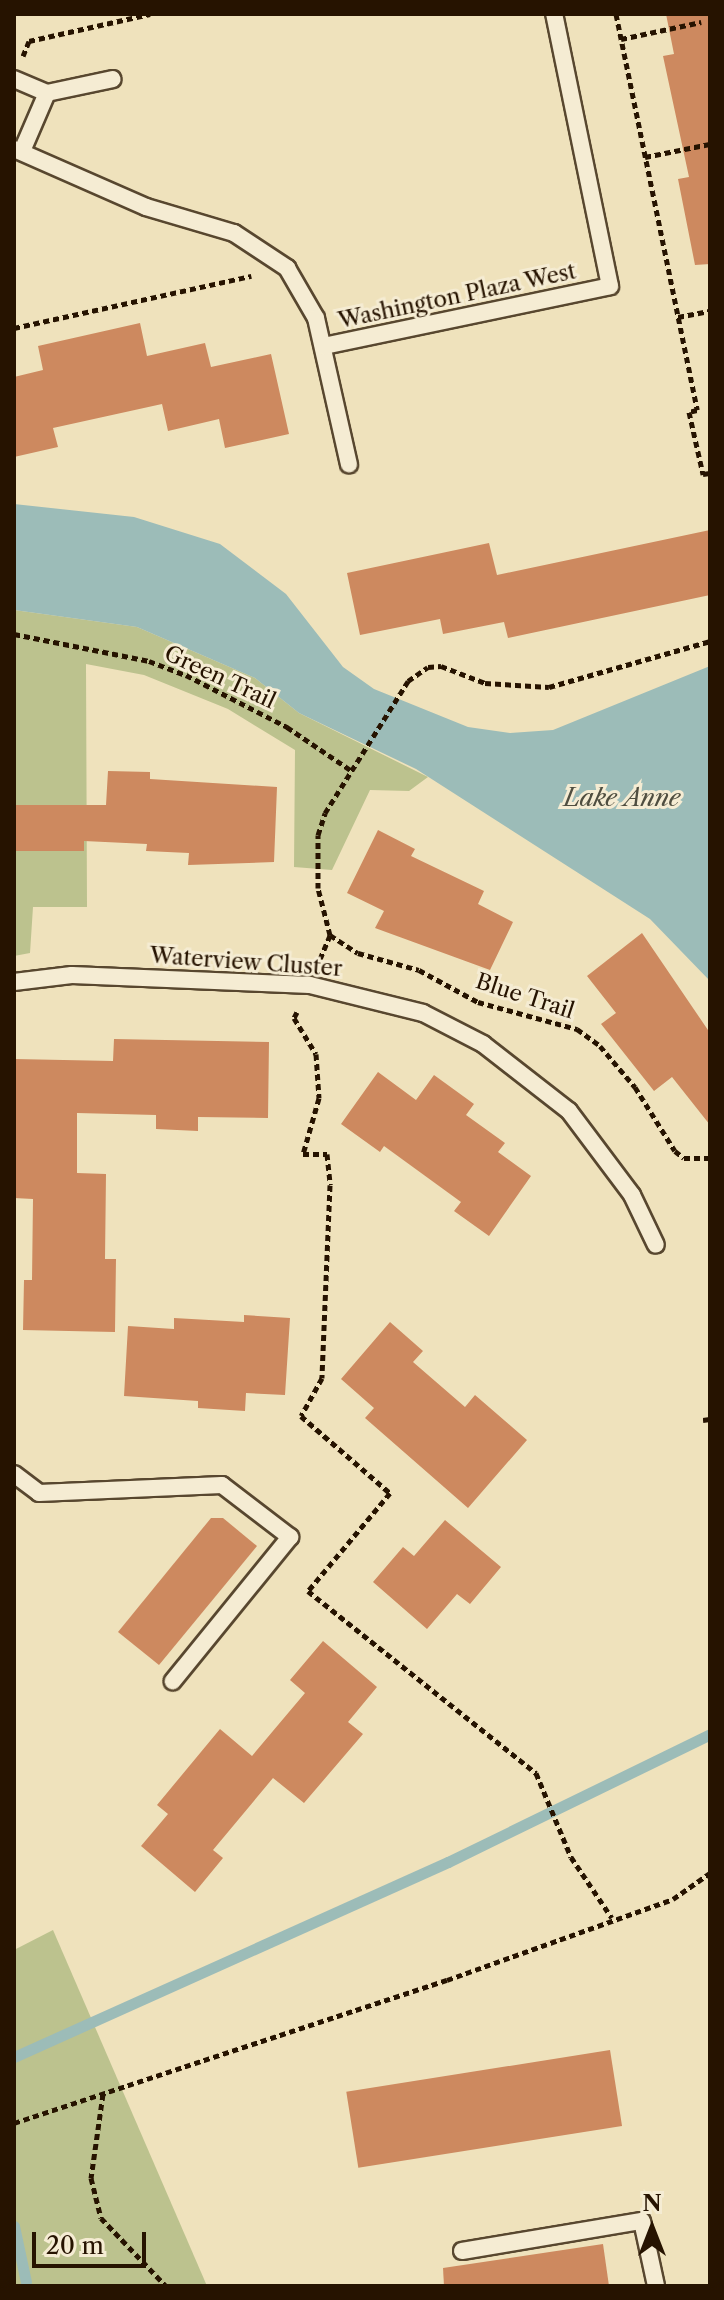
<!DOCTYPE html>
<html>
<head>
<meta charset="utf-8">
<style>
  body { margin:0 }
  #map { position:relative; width:724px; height:2300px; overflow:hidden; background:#efe2bc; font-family:"Libre Caslon Text",serif }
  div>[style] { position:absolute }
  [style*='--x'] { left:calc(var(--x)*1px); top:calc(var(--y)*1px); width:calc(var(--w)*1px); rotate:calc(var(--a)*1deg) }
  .green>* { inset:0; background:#bcc28e }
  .water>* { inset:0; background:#9cbcb8 }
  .stream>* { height:11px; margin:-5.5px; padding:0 5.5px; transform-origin:5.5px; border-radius:5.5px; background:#9cbcb8 }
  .building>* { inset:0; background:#cd895f; transform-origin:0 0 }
  .path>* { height:5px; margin-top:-2.5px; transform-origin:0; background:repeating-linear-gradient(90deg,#261300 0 6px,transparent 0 10px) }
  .roads { filter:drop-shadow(2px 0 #58472f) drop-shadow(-2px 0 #58472f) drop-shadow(0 2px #58472f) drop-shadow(0 -2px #58472f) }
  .service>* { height:16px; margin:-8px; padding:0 8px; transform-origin:8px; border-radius:8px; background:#f5ecd3 }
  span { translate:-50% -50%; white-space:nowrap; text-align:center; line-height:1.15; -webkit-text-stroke:6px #f5ecd3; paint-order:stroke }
  .street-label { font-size:22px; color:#261300 }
  .water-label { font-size:24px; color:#4f4e40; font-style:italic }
  .frame { position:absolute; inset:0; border:16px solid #261300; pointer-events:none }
  .north { position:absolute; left:612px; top:2188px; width:80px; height:80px; -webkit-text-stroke:6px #f5ecd3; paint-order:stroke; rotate:0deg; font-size:22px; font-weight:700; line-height:32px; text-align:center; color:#261300 }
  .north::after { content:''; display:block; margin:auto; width:28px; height:36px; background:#261300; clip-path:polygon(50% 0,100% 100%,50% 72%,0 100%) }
  .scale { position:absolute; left:32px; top:2232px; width:114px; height:36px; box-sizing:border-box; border:4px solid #261300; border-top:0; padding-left:10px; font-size:24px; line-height:28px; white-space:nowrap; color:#261300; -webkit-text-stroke:6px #f5ecd3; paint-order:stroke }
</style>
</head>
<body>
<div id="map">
  <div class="green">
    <div style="clip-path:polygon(14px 610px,137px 627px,255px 678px,299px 713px,428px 777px,409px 791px,370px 790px,332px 870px,294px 867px,295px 750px,228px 709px,144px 675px,86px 664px,87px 907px,33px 907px,30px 953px,14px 956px)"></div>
    <div style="clip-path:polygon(53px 1930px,207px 2286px,14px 2286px,14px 1950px)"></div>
  </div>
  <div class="water">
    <div style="clip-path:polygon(14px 504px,134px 517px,220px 544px,286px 594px,343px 667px,374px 689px,468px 727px,510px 733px,553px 730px,710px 666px,710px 981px,650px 919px,416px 769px,299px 713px,255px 678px,137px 627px,14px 610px)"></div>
  </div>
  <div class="stream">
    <div style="--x:14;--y:2057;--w:476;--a:-24.2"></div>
    <div style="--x:448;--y:1862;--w:292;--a:-26"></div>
    <div style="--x:14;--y:2226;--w:57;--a:77.9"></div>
  </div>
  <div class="building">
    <div style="clip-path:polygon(666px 14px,710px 14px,710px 264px,695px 265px,678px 179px,689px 177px,663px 56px,674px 54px)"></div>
    <div style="clip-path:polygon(140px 323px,147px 356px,205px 343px,211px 367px,271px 354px,289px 434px,225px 448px,219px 419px,168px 431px,162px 404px,53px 428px,58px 447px,14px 457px,14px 377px,43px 370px,38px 346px)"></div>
    <div style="clip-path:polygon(710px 530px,710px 595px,508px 638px,504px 622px,443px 634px,440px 619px,360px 635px,347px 573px,489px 543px,497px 575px)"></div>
    <div style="clip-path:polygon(108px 771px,150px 772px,150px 779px,277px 787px,274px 862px,188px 865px,189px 853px,146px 851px,147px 844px,84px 841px,84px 851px,14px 851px,14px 805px,106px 805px)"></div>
    <div style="clip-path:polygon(378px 830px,415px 849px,411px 856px,484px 891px,478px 904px,513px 922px,490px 970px,375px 928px,384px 911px,347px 893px)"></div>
    <div style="clip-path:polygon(642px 933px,710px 1033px,710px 1125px,672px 1077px,654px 1091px,601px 1024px,616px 1013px,587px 976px)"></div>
    <div style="clip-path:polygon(114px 1039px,269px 1042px,268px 1118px,198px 1117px,198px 1131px,156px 1129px,156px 1115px,77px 1113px,77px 1173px,106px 1174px,105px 1259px,116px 1259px,115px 1332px,23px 1330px,24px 1280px,32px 1280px,33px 1199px,14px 1198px,14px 1059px,113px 1061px)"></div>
    <div style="clip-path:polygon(378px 1072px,416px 1100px,434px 1075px,474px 1104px,466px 1115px,505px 1143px,498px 1152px,531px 1176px,489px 1236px,454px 1211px,461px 1202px,384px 1146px,380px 1152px,341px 1124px)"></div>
    <div style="clip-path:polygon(244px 1315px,290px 1318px,285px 1395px,246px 1393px,245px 1411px,198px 1408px,198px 1401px,124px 1396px,128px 1326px,174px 1329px,174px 1318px,244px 1322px)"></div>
    <div style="clip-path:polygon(390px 1322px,423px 1351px,413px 1362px,465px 1407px,475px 1395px,527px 1440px,468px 1508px,365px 1418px,374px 1408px,341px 1379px)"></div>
    <div style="clip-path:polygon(211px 1518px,223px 1518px,257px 1546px,159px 1665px,118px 1632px)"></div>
    <div style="clip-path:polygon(445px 1520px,501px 1567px,470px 1604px,457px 1594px,427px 1629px,373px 1582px,403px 1547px,414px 1556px)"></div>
    <div style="clip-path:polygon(323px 1641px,377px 1687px,348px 1722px,363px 1734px,304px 1803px,273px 1778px,213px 1850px,223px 1858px,195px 1892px,141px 1846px,168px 1814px,157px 1805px,220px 1729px,252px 1756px,305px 1693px,290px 1680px)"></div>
    <div style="left:610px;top:2050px;width:77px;height:267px;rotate:81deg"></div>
    <div style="clip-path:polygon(603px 2244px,609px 2286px,444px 2286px,443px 2268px)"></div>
  </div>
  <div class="path">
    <div style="--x:616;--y:14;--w:404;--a:78.4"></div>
    <div style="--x:697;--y:410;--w:8;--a:166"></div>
    <div style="--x:689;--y:412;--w:64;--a:77.3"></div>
    <div style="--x:703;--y:474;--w:7;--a:-8"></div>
    <div style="--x:621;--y:39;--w:82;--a:-12"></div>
    <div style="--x:23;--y:56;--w:16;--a:-68"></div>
    <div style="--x:29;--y:41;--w:124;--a:-12.6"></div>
    <div style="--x:645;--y:157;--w:66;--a:-11.3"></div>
    <div style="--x:678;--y:317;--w:33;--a:-11"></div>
    <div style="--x:14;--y:328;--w:243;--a:-12.4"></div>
    <div style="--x:14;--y:634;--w:138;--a:11.3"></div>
    <div style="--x:149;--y:661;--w:40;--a:21"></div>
    <div style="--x:186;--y:675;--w:114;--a:27.2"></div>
    <div style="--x:287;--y:727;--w:78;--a:34.1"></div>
    <div style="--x:330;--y:935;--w:33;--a:33"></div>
    <div style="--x:358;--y:953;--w:63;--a:15.6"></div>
    <div style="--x:419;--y:970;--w:67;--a:28.5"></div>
    <div style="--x:478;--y:1002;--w:103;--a:15.3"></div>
    <div style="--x:577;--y:1029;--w:29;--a:36"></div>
    <div style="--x:600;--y:1046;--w:54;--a:49.5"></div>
    <div style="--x:635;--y:1087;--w:75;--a:58"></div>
    <div style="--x:675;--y:1151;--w:11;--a:38"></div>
    <div style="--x:684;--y:1158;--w:26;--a:0"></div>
    <div style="--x:320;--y:959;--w:26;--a:-67"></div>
    <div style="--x:330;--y:935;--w:49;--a:-104.3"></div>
    <div style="--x:318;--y:888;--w:53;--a:-90"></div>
    <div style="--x:318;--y:835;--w:23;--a:-72"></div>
    <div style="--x:325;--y:813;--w:156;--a:-57.8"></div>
    <div style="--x:408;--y:681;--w:24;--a:-35"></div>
    <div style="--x:428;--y:667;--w:13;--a:-4"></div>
    <div style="--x:441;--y:666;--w:47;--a:21.1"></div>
    <div style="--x:485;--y:683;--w:64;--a:3.6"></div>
    <div style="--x:549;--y:687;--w:167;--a:-15.9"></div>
    <div style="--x:297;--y:1012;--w:7;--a:117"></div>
    <div style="--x:294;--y:1018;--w:42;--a:58.6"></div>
    <div style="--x:316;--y:1054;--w:44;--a:86.1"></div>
    <div style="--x:319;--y:1098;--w:58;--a:105.9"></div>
    <div style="--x:303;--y:1154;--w:24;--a:0"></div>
    <div style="--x:327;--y:1154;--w:31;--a:84"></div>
    <div style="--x:330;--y:1185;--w:193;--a:92.4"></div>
    <div style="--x:322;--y:1378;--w:43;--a:118.9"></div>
    <div style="--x:301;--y:1416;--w:118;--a:40.9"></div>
    <div style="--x:390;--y:1493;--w:128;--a:129.9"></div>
    <div style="--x:308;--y:1591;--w:292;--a:38.6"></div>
    <div style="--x:536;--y:1773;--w:91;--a:67.4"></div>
    <div style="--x:571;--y:1857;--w:73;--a:56.1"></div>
    <div style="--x:703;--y:1420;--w:7;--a:-8"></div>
    <div style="--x:103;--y:2094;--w:85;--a:98.1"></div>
    <div style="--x:91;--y:2178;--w:41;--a:76"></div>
    <div style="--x:101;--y:2218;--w:94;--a:46.3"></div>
    <div style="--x:14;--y:2123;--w:456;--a:-18.3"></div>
    <div style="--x:447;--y:1980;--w:240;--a:-19.7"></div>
    <div style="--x:673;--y:1899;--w:45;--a:-35.1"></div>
  </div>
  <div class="roads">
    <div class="service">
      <div style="--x:14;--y:79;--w:36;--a:23"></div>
      <div style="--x:47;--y:93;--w:67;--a:-12"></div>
      <div style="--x:14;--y:149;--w:144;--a:23.7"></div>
      <div style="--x:146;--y:207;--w:92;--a:16.5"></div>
      <div style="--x:234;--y:233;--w:64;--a:33.4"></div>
      <div style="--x:287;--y:268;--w:58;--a:59.9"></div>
      <div style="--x:316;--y:318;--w:150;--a:77.3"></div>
      <div style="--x:22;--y:151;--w:63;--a:-66.7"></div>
      <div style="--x:324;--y:346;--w:292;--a:-11.8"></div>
      <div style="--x:610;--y:286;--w:278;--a:-101.6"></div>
      <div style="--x:14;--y:982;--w:58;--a:-6.9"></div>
      <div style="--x:72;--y:975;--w:238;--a:2.4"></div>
      <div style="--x:310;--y:985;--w:116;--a:13.9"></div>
      <div style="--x:423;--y:1013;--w:68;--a:27.3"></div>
      <div style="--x:483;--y:1044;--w:109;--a:37.9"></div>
      <div style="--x:569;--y:1111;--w:105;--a:53.1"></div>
      <div style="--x:632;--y:1195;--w:55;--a:64.4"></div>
      <div style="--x:14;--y:1474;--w:31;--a:37"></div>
      <div style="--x:39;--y:1493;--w:183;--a:-2.5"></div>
      <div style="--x:222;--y:1485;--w:86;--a:37.4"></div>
      <div style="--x:290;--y:1537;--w:186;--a:129.1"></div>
      <div style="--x:462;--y:2251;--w:182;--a:-9.5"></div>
      <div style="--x:642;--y:2221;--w:66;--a:77.8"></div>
    </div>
  </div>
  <div class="street-label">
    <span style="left:457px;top:296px;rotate:-12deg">Washington Plaza West</span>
    <span style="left:220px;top:677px;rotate:25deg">Green Trail</span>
    <span style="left:246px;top:962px;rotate:4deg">Waterview Cluster</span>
    <span style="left:525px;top:996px;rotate:18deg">Blue Trail</span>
  </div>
  <div class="water-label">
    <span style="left:622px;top:798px">Lake Anne</span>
  </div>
  <div class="frame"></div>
  <div class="north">N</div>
  <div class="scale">20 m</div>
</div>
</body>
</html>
